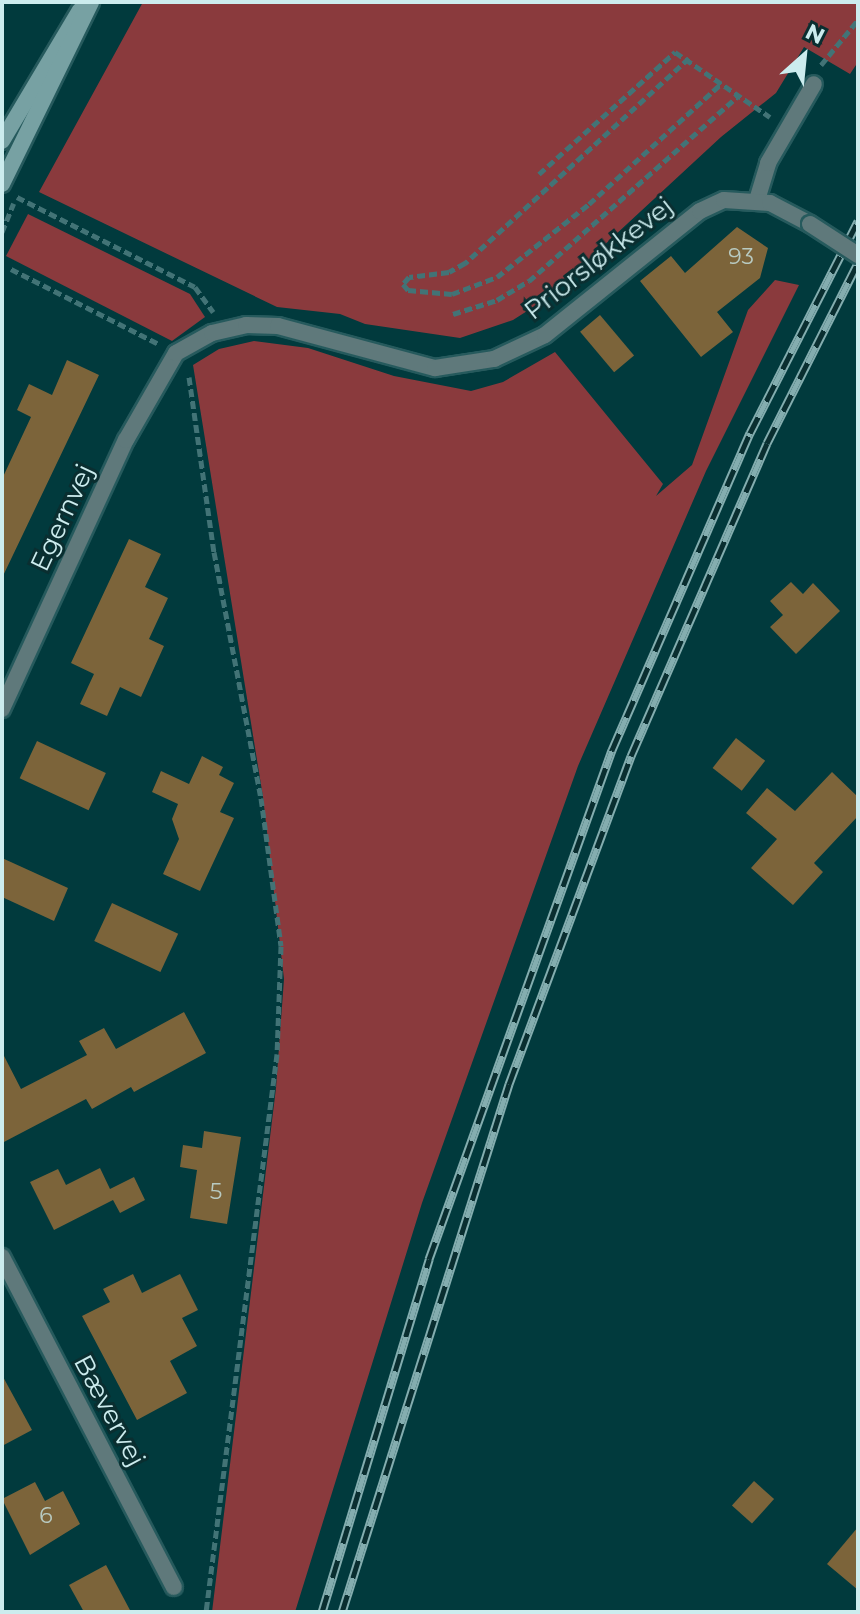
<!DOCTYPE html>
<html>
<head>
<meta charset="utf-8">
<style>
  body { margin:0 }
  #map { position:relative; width:860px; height:1614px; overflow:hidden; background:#013a3d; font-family:Montserrat,sans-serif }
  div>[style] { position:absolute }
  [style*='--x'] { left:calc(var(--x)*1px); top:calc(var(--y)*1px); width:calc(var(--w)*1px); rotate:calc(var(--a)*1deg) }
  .green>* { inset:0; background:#8a3a3d }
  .building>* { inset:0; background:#7c643a; transform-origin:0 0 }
  .path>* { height:5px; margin-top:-2.5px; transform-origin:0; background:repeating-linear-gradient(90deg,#427376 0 8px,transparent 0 12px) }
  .roads { filter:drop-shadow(2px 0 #265a5d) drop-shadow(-2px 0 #265a5d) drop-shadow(0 2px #265a5d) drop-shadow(0 -2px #265a5d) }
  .service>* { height:16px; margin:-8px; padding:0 8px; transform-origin:8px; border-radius:8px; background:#5f797b }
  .minor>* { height:16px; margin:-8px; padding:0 8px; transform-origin:8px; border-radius:8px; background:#5f797b }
  .secondary>* { height:16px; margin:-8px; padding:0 8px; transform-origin:8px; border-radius:8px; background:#77a1a3 }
  .rail>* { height:9px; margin-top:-4.5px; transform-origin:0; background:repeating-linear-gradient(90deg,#0a2e30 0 18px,#84adaf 0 36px); box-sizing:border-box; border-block:2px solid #84adaf }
  .bridges { filter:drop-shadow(2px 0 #265a5d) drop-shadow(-2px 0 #265a5d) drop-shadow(0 2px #265a5d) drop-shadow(0 -2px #265a5d) }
  .minor-bridge>* { height:16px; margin:-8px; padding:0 8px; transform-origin:8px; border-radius:8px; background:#5f797b }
  span { translate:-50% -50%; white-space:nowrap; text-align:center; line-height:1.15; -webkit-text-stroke:6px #0a2e30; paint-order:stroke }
  .number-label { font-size:22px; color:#b8cac1 }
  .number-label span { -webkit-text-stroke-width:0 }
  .street-label { font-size:26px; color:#ccecee }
  .frame { position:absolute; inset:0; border:4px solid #ccecee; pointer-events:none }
  .north { position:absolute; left:764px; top:16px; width:80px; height:80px; -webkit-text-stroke:6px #0a2e30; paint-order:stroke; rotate:27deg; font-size:22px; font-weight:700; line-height:32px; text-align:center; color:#ccecee }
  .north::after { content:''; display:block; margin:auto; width:28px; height:36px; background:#ccecee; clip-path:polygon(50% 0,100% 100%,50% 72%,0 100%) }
</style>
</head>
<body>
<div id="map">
  <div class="green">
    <div style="clip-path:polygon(143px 2px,858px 2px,858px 62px,850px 74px,804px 47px,776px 93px,721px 137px,546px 299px,513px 320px,460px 338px,365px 324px,340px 314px,277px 307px,39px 192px)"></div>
    <div style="clip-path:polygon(28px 214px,190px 294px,205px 317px,172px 341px,6px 256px)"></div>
    <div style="clip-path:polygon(775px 280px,799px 285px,706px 471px,578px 766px,422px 1203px,295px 1612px,212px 1612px,276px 1088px,284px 979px,263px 797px,193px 365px,219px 349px,254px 341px,308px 348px,394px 376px,471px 391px,503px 382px,555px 352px,663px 484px,656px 496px,692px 465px,748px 310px)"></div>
  </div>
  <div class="building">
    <div style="clip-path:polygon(737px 227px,768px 248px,760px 278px,717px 312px,733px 332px,701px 357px,640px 281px,671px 256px,685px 273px)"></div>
    <div style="left:600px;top:315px;width:53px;height:26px;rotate:50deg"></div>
    <div style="clip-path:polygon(67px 360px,99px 375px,2px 578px,2px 479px,31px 417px,17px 410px,29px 384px,52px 395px)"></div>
    <div style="clip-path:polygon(129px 539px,161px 554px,145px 587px,168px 598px,149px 639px,164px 646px,141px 697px,120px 687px,107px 716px,80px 704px,94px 674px,71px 663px)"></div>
    <div style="clip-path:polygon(791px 582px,803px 594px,813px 583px,840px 611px,796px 654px,770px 627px,783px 615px,770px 601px)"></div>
    <div style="left:736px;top:738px;width:37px;height:38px;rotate:38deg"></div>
    <div style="left:37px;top:741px;width:76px;height:41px;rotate:25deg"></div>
    <div style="clip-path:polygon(202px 756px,223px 767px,219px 775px,234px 783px,220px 812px,234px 818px,200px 891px,163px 874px,179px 839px,172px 819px,178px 804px,152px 792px,161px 771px,189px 784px)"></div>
    <div style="clip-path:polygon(832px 772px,858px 797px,858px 816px,814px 863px,823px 872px,793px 905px,751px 868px,777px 839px,746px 813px,767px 788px,795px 811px)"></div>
    <div style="clip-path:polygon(2px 858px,68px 888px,54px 921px,2px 897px)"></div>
    <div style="left:112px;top:903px;width:73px;height:42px;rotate:25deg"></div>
    <div style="clip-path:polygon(184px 1012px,206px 1053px,134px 1092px,131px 1087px,92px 1109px,86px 1099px,2px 1143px,2px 1052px,21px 1089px,87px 1055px,79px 1041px,104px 1028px,116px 1049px)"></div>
    <div style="clip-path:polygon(204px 1131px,241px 1137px,227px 1224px,190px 1218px,197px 1170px,180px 1167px,183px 1145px,202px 1148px)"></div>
    <div style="clip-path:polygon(100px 1168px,110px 1189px,134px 1177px,145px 1200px,120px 1213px,113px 1200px,54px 1230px,30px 1182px,58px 1169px,66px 1185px)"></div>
    <div style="clip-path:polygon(133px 1274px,142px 1293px,180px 1274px,198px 1310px,182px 1318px,197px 1346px,170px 1361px,187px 1393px,137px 1420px,82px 1316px,110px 1302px,103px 1289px)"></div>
    <div style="clip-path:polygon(2px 1375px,32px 1430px,2px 1446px)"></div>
    <div style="left:754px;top:1481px;width:27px;height:33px;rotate:42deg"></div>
    <div style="clip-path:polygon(35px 1482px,45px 1501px,63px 1491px,80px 1524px,30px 1555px,2px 1499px)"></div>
    <div style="clip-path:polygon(858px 1527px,858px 1590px,827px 1564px)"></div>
    <div style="clip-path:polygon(106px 1565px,131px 1612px,84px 1612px,69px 1585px)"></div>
  </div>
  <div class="path">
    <div style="--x:689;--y:58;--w:304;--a:137.5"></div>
    <div style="--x:465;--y:263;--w:18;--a:151"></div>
    <div style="--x:449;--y:272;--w:40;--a:172.9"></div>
    <div style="--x:409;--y:277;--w:9;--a:131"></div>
    <div style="--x:403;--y:284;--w:8;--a:50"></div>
    <div style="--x:408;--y:290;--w:44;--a:5.2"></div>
    <div style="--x:452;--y:294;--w:48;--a:-20.7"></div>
    <div style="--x:497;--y:277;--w:117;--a:-38.4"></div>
    <div style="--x:589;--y:204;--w:178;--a:-42.3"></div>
    <div style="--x:821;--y:65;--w:58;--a:-50.6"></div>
    <div style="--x:539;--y:174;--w:183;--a:-41.9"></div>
    <div style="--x:675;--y:52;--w:115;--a:34.4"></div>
    <div style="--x:17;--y:197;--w:199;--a:26.8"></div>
    <div style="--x:195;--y:287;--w:31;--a:54"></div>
    <div style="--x:2;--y:232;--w:31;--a:-68"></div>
    <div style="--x:11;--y:269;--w:164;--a:26.9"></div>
    <div style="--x:453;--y:314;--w:46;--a:-17.7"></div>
    <div style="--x:497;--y:300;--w:37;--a:-31"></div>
    <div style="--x:529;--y:281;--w:279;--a:-41.5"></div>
    <div style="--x:189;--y:377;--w:177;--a:81.9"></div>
    <div style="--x:214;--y:552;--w:250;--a:79.2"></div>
    <div style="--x:261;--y:798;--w:149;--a:82.3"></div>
    <div style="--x:281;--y:946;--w:108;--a:92.1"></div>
    <div style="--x:277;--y:1054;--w:562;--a:97.25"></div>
  </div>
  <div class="roads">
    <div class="service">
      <div style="--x:757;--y:200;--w:39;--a:-73"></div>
      <div style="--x:768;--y:163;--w:91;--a:-59.8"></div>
    </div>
    <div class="minor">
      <div style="--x:2;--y:709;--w:296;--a:-65.3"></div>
      <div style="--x:126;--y:440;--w:100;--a:-60.1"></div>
      <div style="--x:176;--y:353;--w:41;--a:-29.1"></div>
      <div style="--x:212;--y:333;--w:35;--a:-13"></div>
      <div style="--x:246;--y:325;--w:32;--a:2"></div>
      <div style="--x:278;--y:326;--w:163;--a:15"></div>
      <div style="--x:435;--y:368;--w:60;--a:-8.7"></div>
      <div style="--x:494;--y:359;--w:56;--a:-25.2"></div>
      <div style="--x:545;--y:335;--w:198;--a:-38.7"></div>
      <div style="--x:700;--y:211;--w:26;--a:-25"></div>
      <div style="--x:724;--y:200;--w:46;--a:3.7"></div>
      <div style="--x:770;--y:203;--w:45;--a:27.7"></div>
      <div style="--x:2;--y:1257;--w:372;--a:62.5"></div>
    </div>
    <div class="secondary">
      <div style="--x:2;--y:141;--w:152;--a:-59.2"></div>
      <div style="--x:2;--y:184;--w:203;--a:-63.9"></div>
    </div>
  </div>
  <div class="rail">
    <div style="--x:322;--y:1612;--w:369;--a:-73.1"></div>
    <div style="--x:429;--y:1259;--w:541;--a:-70.23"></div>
    <div style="--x:612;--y:750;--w:346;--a:-66.5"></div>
    <div style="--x:750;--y:433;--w:238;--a:-63"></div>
    <div style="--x:342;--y:1612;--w:554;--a:-72.45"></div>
    <div style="--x:509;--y:1084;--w:350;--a:-69.6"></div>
    <div style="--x:631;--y:756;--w:341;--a:-66.5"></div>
    <div style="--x:767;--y:443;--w:202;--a:-63.2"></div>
  </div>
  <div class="bridges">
    <div class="minor-bridge">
      <div style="--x:810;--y:224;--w:57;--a:32.9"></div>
    </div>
  </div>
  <div class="number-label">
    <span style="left:741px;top:257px">93</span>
    <span style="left:216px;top:1192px">5</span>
    <span style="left:46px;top:1516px">6</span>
  </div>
  <div class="street-label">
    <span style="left:599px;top:259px;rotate:-38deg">Priorsløkkevej</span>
    <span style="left:63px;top:518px;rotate:-65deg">Egernvej</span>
    <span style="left:109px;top:1411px;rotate:62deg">Bævervej</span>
  </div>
  <div class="frame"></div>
  <div class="north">N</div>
</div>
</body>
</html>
